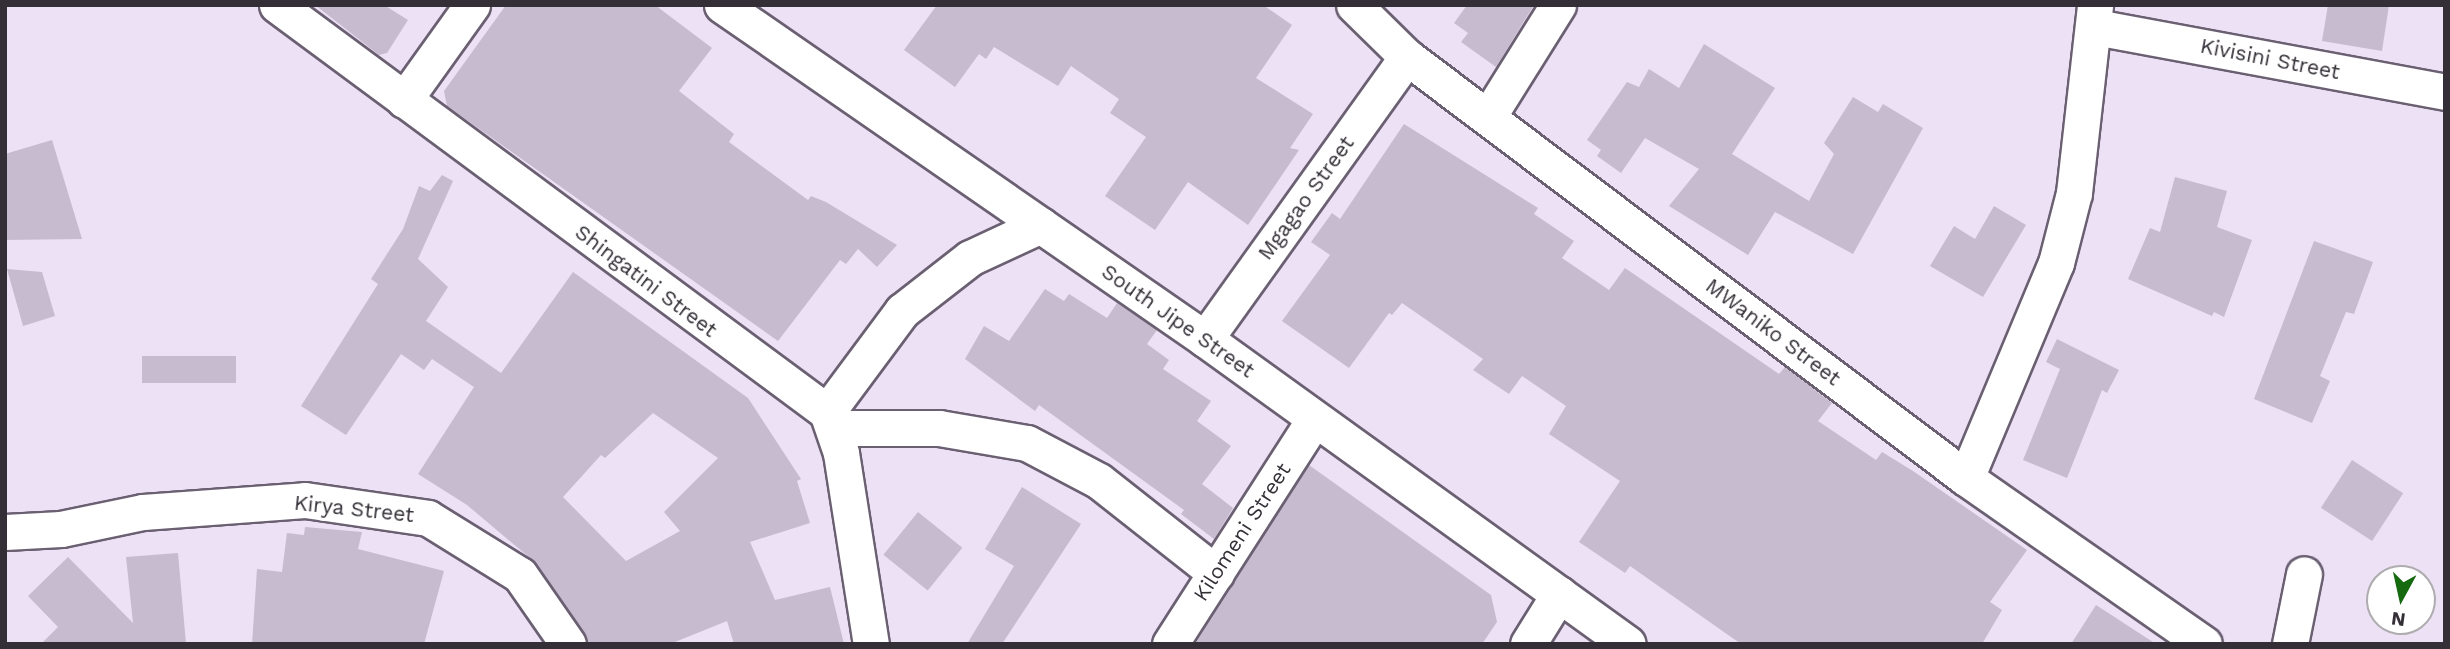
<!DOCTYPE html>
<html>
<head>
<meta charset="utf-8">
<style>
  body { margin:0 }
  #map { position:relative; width:2450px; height:649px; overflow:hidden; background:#ede1f6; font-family:"Work Sans",sans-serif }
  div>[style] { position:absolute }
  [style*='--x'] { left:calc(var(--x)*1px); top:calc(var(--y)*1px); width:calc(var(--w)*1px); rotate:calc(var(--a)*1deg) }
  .building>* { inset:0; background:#c7bbcf; transform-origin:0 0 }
  .roads { filter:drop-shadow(2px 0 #6a6072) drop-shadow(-2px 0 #6a6072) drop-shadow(0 2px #6a6072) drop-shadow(0 -2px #6a6072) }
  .minor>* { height:35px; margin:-17.5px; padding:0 17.5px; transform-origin:17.5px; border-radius:17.5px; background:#fff }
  span { translate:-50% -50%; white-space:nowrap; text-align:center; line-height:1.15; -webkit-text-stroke:6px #fff; paint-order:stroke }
  .street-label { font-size:21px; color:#342f37 }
  .frame { position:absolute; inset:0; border:7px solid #342f37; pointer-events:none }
  .north { position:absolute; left:2366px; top:565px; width:70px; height:70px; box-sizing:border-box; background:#fff; border:2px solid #aeacaf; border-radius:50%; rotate:188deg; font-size:19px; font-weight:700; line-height:28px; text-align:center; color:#342f37 }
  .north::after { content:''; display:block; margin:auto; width:24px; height:32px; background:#15690e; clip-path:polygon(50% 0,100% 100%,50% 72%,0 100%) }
</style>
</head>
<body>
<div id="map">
  <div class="building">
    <div style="clip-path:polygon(315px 5px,384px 5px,408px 20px,387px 53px,379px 55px)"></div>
    <div style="clip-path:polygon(506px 5px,655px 5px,712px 48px,679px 91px,734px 134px,729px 142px,808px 200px,811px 196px,826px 202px,897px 245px,877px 267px,858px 249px,846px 264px,840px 260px,778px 341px,447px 106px,444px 91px)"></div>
    <div style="clip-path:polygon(937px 5px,1263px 5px,1292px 25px,1256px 78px,1313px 114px,1290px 148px,1299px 150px,1248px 225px,1188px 182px,1155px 230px,1105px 196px,1146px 137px,1110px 113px,1119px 99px,1071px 66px,1058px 86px,994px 47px,986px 59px,979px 54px,955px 87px,904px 50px)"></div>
    <div style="clip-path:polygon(1467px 5px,1534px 5px,1496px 67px,1461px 42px,1468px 33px,1454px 23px)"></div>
    <div style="clip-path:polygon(2328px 5px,2389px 5px,2382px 51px,2322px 41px)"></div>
    <div style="clip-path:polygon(1704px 44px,1775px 88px,1732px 154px,1809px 201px,1834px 154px,1824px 143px,1853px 97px,1878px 112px,1883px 104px,1923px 128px,1853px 254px,1775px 212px,1748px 255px,1669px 206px,1699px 169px,1645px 138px,1621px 173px,1597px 156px,1601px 150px,1587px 140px,1627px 82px,1639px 87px,1649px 69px,1679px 88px)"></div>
    <div style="clip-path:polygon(1404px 124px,1538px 208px,1534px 214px,1574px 241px,1562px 258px,1609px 290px,1625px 268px,1779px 374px,1785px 367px,1832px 403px,1818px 421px,1876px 460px,1882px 452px,1913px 471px,2027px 550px,1990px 602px,2002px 610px,1982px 644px,1741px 644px,1630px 566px,1625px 573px,1579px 542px,1620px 481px,1549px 434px,1566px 406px,1522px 376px,1509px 394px,1473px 370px,1483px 359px,1402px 303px,1392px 315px,1389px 313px,1349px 368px,1282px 321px,1330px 255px,1311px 242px,1332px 213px,1340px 219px)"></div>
    <div style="clip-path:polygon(52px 140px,82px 239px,5px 240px,5px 154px)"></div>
    <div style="clip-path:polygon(evenodd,442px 175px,453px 181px,418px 259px,448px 287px,426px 321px,501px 373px,573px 272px,748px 398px,801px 479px,797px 481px,810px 523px,750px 542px,775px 600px,830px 587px,844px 644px,734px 644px,727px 621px,670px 644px,588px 644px,536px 563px,467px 505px,418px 474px,474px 387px,432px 359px,424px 370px,401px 354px,346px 435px,301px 406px,378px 284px,371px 279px,403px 229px,419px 186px,430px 191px,442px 175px,653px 413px,718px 458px,664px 512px,680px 531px,626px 561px,563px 497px,601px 455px,605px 458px,653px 413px)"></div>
    <div style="clip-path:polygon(2175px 177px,2227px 191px,2217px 227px,2252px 240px,2224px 317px,2214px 312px,2212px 316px,2128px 279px,2150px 228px,2160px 232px)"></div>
    <div style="clip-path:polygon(1994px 206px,2026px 225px,1983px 297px,1930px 266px,1954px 226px,1975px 239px)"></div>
    <div style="clip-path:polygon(2314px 241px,2373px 262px,2354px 314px,2346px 312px,2320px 376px,2330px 381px,2312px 423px,2254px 399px)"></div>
    <div style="clip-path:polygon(7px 269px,42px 272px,55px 316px,23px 326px)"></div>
    <div style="clip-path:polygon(1045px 289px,1064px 301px,1069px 294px,1107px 318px,1117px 303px,1157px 330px,1147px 344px,1169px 360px,1163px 369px,1211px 401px,1197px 421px,1231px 446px,1202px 484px,1233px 508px,1214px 539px,1181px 514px,1184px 510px,1039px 405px,1035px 411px,965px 359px,984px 326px,1009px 341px)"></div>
    <div style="clip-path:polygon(2057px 339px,2119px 370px,2107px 393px,2102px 390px,2067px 478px,2023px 460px,2060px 369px,2046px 362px)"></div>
    <div style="left:142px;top:356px;width:94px;height:27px"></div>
    <div style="left:2352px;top:460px;width:61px;height:57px;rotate:33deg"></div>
    <div style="clip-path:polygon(1309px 465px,1491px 595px,1497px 622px,1482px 644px,1195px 644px)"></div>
    <div style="clip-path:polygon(1022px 487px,1081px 524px,1002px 644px,967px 644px,1014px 566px,985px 549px)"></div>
    <div style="left:918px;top:512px;width:57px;height:55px;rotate:39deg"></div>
    <div style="clip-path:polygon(305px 527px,362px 532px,358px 549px,444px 571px,424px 644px,252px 644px,257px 569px,282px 572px,287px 533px,304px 535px)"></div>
    <div style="clip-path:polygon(178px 553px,186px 644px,41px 644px,58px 627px,28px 596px,68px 557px,133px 623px,126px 557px)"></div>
    <div style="clip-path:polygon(2096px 605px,2156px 644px,2071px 644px)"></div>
  </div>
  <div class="roads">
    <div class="minor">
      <div style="--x:277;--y:5;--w:684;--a:36.5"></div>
      <div style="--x:827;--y:412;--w:43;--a:71.1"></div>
      <div style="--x:841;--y:453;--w:193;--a:81.1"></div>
      <div style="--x:722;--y:5;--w:587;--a:34.66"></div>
      <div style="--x:1205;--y:339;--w:521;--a:35.79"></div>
      <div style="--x:1354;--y:5;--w:74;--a:44.5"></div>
      <div style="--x:1407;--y:57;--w:700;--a:36.98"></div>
      <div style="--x:1966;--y:478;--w:290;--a:34.9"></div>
      <div style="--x:2095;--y:27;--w:356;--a:10.5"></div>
      <div style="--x:404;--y:100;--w:117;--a:-54.4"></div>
      <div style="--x:1488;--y:117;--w:132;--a:-58"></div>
      <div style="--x:1205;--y:339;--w:347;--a:-54.4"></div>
      <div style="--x:827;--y:412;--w:126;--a:-53.4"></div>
      <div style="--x:902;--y:311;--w:86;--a:-37.9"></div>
      <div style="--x:970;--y:258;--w:78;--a:-24.9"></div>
      <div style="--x:834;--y:428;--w:105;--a:0"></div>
      <div style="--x:939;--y:428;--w:89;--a:9.7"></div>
      <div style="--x:1027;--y:443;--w:81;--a:27.8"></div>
      <div style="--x:1099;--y:481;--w:149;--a:38.2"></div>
      <div style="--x:1966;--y:478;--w:233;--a:-67.3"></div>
      <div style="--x:2056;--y:263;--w:72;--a:-75.6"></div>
      <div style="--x:2074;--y:193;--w:189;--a:-83.6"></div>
      <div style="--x:5;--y:532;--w:56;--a:-3.1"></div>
      <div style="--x:61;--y:529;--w:84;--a:-11.7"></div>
      <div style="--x:143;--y:512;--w:162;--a:-4.2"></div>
      <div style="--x:305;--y:500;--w:124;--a:8.3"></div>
      <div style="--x:428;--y:518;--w:108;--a:31.8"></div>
      <div style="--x:520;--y:575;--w:84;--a:55.2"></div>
      <div style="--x:1170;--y:644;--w:266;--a:-57.3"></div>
      <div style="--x:1528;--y:644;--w:59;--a:-58.2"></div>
      <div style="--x:2290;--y:644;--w:71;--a:-78.7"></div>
    </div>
  </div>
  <div class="street-label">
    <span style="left:2270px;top:59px;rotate:11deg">Kivisini Street</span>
    <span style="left:1306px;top:198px;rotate:-54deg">Mgagao Street</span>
    <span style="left:646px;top:281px;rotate:37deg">Shingatini Street</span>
    <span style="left:1178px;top:321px;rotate:35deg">South Jipe Street</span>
    <span style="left:1773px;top:332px;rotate:37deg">MWaniko Street</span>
    <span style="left:354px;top:509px;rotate:6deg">Kirya Street</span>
    <span style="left:1242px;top:532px;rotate:-57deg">Kilomeni Street</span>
  </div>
  <div class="frame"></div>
  <div class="north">N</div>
</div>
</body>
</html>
